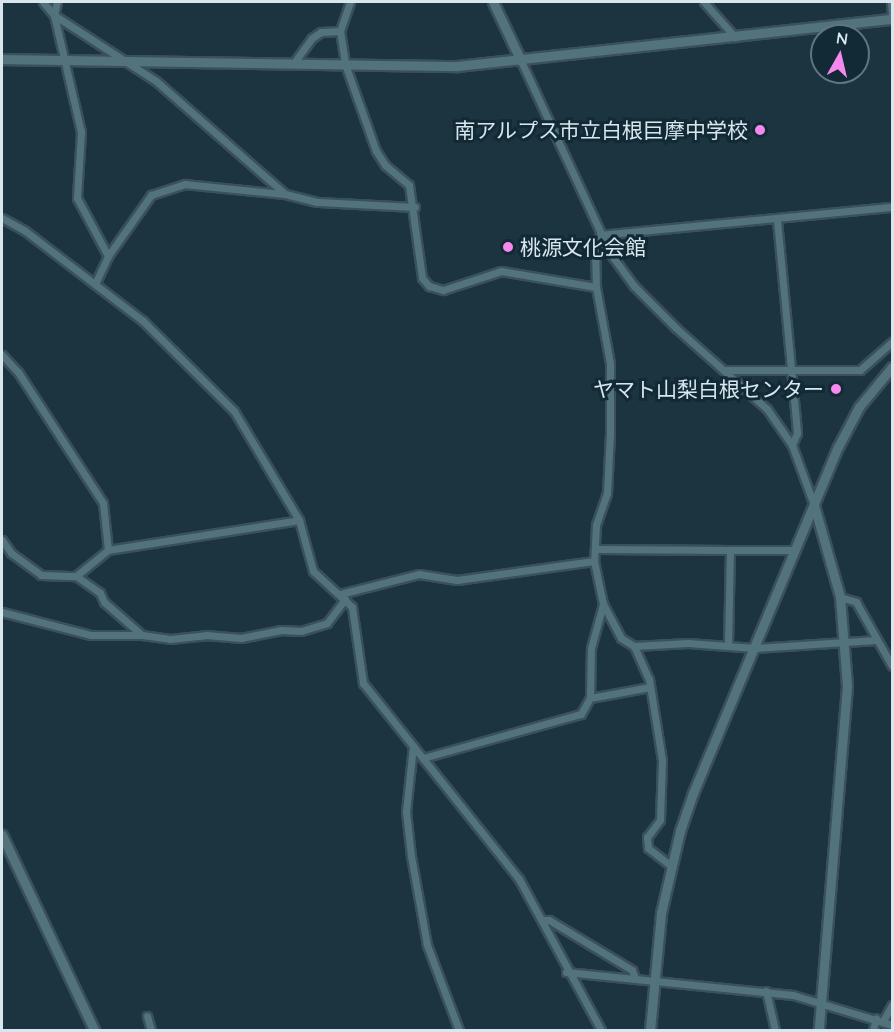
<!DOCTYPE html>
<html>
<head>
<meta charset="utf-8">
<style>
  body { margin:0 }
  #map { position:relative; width:894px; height:1032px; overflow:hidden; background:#1c3340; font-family:Quicksand,"Noto Sans JP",sans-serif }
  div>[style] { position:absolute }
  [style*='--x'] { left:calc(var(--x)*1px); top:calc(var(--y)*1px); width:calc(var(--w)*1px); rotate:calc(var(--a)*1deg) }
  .roads { filter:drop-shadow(2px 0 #3a505c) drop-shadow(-2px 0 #3a505c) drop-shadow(0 2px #3a505c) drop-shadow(0 -2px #3a505c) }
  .minor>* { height:7px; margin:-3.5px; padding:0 3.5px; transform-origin:3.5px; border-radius:3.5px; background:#53737c }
  .tertiary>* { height:9px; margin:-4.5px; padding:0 4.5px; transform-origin:4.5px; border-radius:4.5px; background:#53737c }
  .dots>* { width:16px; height:16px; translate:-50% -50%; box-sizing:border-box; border:3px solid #122936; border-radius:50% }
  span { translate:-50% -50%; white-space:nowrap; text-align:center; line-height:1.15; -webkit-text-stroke:6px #122936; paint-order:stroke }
  .poi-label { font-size:21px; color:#d8e6ee }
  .right { translate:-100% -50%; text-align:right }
  .left { translate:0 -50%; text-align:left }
  .frame { position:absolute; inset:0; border:3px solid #d8e6ee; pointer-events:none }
  .north { position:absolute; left:810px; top:24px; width:60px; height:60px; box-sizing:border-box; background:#122936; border:2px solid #617580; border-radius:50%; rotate:8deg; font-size:16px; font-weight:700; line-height:24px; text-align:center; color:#d8e6ee }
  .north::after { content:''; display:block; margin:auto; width:21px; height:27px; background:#f589ee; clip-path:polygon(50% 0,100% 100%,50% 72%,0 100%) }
</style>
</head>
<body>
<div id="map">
  <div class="roads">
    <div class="minor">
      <div style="--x:43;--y:2;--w:17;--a:50"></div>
      <div style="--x:54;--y:15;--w:121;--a:32.9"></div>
      <div style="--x:156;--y:81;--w:171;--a:41.2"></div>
      <div style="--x:285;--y:194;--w:33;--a:14"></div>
      <div style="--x:317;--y:202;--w:98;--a:2.9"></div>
      <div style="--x:57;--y:2;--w:13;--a:103"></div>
      <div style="--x:54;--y:15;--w:120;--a:77"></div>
      <div style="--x:81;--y:132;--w:66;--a:93.5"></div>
      <div style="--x:77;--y:198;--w:66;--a:61.9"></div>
      <div style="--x:350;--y:2;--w:31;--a:109"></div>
      <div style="--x:340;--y:31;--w:33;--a:81"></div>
      <div style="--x:345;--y:64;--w:92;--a:70.4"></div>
      <div style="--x:376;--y:151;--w:17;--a:57"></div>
      <div style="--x:385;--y:165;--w:31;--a:40"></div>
      <div style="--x:409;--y:185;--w:94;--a:82"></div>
      <div style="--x:422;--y:278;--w:11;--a:49"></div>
      <div style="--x:429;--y:286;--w:15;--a:16"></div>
      <div style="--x:443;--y:290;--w:61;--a:-18.1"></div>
      <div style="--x:501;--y:271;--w:96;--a:9.6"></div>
      <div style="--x:704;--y:2;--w:47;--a:48.5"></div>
      <div style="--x:891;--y:2;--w:12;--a:85"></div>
      <div style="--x:521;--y:61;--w:212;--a:65.1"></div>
      <div style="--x:610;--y:253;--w:41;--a:54"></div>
      <div style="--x:634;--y:286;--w:59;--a:45"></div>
      <div style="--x:676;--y:328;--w:122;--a:41.7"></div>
      <div style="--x:767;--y:409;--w:44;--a:55.2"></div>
      <div style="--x:792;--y:445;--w:64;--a:69.9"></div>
      <div style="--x:293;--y:64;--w:32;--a:-54"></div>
      <div style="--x:312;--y:38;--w:11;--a:-34"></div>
      <div style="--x:321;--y:32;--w:19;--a:-3"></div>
      <div style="--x:2;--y:218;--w:25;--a:29"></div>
      <div style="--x:24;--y:230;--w:150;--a:37.4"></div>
      <div style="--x:143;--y:321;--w:128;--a:44.7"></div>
      <div style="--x:234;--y:411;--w:127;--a:59.2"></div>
      <div style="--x:299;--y:520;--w:53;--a:74.6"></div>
      <div style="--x:313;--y:571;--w:53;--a:42.7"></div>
      <div style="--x:352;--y:607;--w:77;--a:81.8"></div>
      <div style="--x:363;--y:683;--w:251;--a:51.5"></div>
      <div style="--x:519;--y:879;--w:172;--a:61.5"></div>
      <div style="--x:777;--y:220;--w:214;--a:84.6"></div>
      <div style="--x:797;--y:433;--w:13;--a:113"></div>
      <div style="--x:600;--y:235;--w:12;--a:114"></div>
      <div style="--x:595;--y:246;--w:41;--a:88.6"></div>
      <div style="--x:596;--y:287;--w:77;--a:79.6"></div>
      <div style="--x:610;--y:363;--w:71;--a:90"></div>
      <div style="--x:610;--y:434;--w:59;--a:92.9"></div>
      <div style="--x:607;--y:493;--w:34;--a:109"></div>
      <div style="--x:596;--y:525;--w:36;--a:93"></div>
      <div style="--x:594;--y:561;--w:44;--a:78.2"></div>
      <div style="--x:603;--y:604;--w:38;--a:62"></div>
      <div style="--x:621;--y:638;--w:15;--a:32"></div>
      <div style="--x:634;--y:646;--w:54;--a:-3.2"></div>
      <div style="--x:688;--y:643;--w:67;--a:4.3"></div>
      <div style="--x:755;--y:648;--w:121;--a:-3.8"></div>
      <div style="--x:600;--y:235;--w:293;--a:-5.5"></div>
      <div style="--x:95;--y:284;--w:31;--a:-65"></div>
      <div style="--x:108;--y:256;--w:75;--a:-54.8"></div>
      <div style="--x:151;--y:195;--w:36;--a:-18"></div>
      <div style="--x:185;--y:184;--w:99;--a:5.8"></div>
      <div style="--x:2;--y:355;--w:23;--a:47"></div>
      <div style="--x:18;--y:372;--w:156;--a:57"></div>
      <div style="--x:103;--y:503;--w:47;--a:83.9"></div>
      <div style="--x:725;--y:370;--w:135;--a:0"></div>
      <div style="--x:860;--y:370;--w:43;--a:-41.2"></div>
      <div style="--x:2;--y:540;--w:16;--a:55"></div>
      <div style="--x:11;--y:553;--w:37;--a:36"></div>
      <div style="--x:41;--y:575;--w:35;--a:2"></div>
      <div style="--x:76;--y:576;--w:29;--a:35"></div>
      <div style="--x:100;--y:593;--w:10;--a:66"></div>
      <div style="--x:104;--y:602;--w:50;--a:41"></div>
      <div style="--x:142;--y:635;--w:28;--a:8"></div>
      <div style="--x:170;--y:639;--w:36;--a:-6"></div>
      <div style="--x:206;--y:635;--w:35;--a:5"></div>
      <div style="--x:241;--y:638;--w:41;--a:-11.3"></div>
      <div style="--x:281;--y:630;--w:20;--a:3"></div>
      <div style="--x:301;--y:631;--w:27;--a:-17"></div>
      <div style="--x:327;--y:623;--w:30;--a:-53"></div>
      <div style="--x:596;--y:549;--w:134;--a:0.4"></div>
      <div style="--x:730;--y:550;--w:96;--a:91.2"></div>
      <div style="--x:730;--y:550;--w:64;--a:0"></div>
      <div style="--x:76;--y:576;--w:41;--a:-39.1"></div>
      <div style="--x:108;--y:550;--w:193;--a:-8.9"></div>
      <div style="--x:340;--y:594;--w:81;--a:-14.2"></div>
      <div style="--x:419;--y:574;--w:38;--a:9"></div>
      <div style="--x:457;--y:580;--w:138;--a:-7.9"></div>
      <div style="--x:840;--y:597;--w:17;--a:17"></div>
      <div style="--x:856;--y:602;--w:73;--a:60.6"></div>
      <div style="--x:2;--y:612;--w:92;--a:14.5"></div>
      <div style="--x:91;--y:635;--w:51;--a:0"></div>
      <div style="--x:634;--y:646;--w:36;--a:66"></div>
      <div style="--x:649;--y:679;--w:82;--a:80.9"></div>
      <div style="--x:662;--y:760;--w:60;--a:91.9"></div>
      <div style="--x:660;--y:820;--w:21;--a:127"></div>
      <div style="--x:647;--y:837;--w:11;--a:85"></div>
      <div style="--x:648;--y:848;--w:29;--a:38"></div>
      <div style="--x:590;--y:698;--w:50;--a:-88.9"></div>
      <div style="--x:591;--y:648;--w:46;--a:-74.7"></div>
      <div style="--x:413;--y:746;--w:65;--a:96.1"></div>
      <div style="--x:406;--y:811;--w:45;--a:83.7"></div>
      <div style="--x:411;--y:856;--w:90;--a:79.8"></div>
      <div style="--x:427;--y:945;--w:91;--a:69.4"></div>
      <div style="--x:423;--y:758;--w:164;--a:-15.6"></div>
      <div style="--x:581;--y:714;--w:18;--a:-61"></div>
      <div style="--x:590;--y:698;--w:61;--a:-10.4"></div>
      <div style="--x:542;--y:920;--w:7;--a:0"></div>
      <div style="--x:549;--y:920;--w:97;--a:31.1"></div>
      <div style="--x:632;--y:970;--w:9;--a:69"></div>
      <div style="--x:566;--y:972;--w:228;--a:5.8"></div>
      <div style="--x:793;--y:995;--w:103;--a:16.9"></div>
      <div style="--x:766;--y:991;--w:40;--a:77"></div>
      <div style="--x:147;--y:1016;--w:15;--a:74"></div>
      <div style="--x:883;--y:1021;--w:18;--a:-61"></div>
      <div style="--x:873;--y:1030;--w:12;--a:-76"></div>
    </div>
    <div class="tertiary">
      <div style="--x:493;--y:2;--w:65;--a:64.6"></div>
      <div style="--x:2;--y:59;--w:455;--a:0.9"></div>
      <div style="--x:457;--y:66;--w:438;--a:-6.2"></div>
      <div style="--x:814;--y:505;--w:96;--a:74.2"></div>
      <div style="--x:840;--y:597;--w:89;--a:85.5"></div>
      <div style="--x:847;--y:686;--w:345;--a:94.7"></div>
      <div style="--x:2;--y:835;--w:216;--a:64.7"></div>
      <div style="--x:650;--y:1030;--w:118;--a:-84.6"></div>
      <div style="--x:661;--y:913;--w:84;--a:-77"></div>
      <div style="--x:680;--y:831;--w:40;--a:-71.1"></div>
      <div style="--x:693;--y:793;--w:375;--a:-67.3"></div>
      <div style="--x:838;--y:447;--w:45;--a:-62.3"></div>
      <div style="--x:859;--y:407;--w:52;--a:-50.5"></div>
    </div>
  </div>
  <div class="dots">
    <div style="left:760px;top:130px;background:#f589ee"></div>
    <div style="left:508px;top:247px;background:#f589ee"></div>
    <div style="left:836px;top:389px;background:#f589ee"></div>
  </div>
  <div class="poi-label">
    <span class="right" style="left:748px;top:130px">南アルプス市立白根巨摩中学校</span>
    <span class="left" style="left:520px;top:247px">桃源文化会館</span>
    <span class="right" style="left:824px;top:389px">ヤマト山梨白根センター</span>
  </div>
  <div class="frame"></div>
  <div class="north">N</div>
</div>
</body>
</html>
